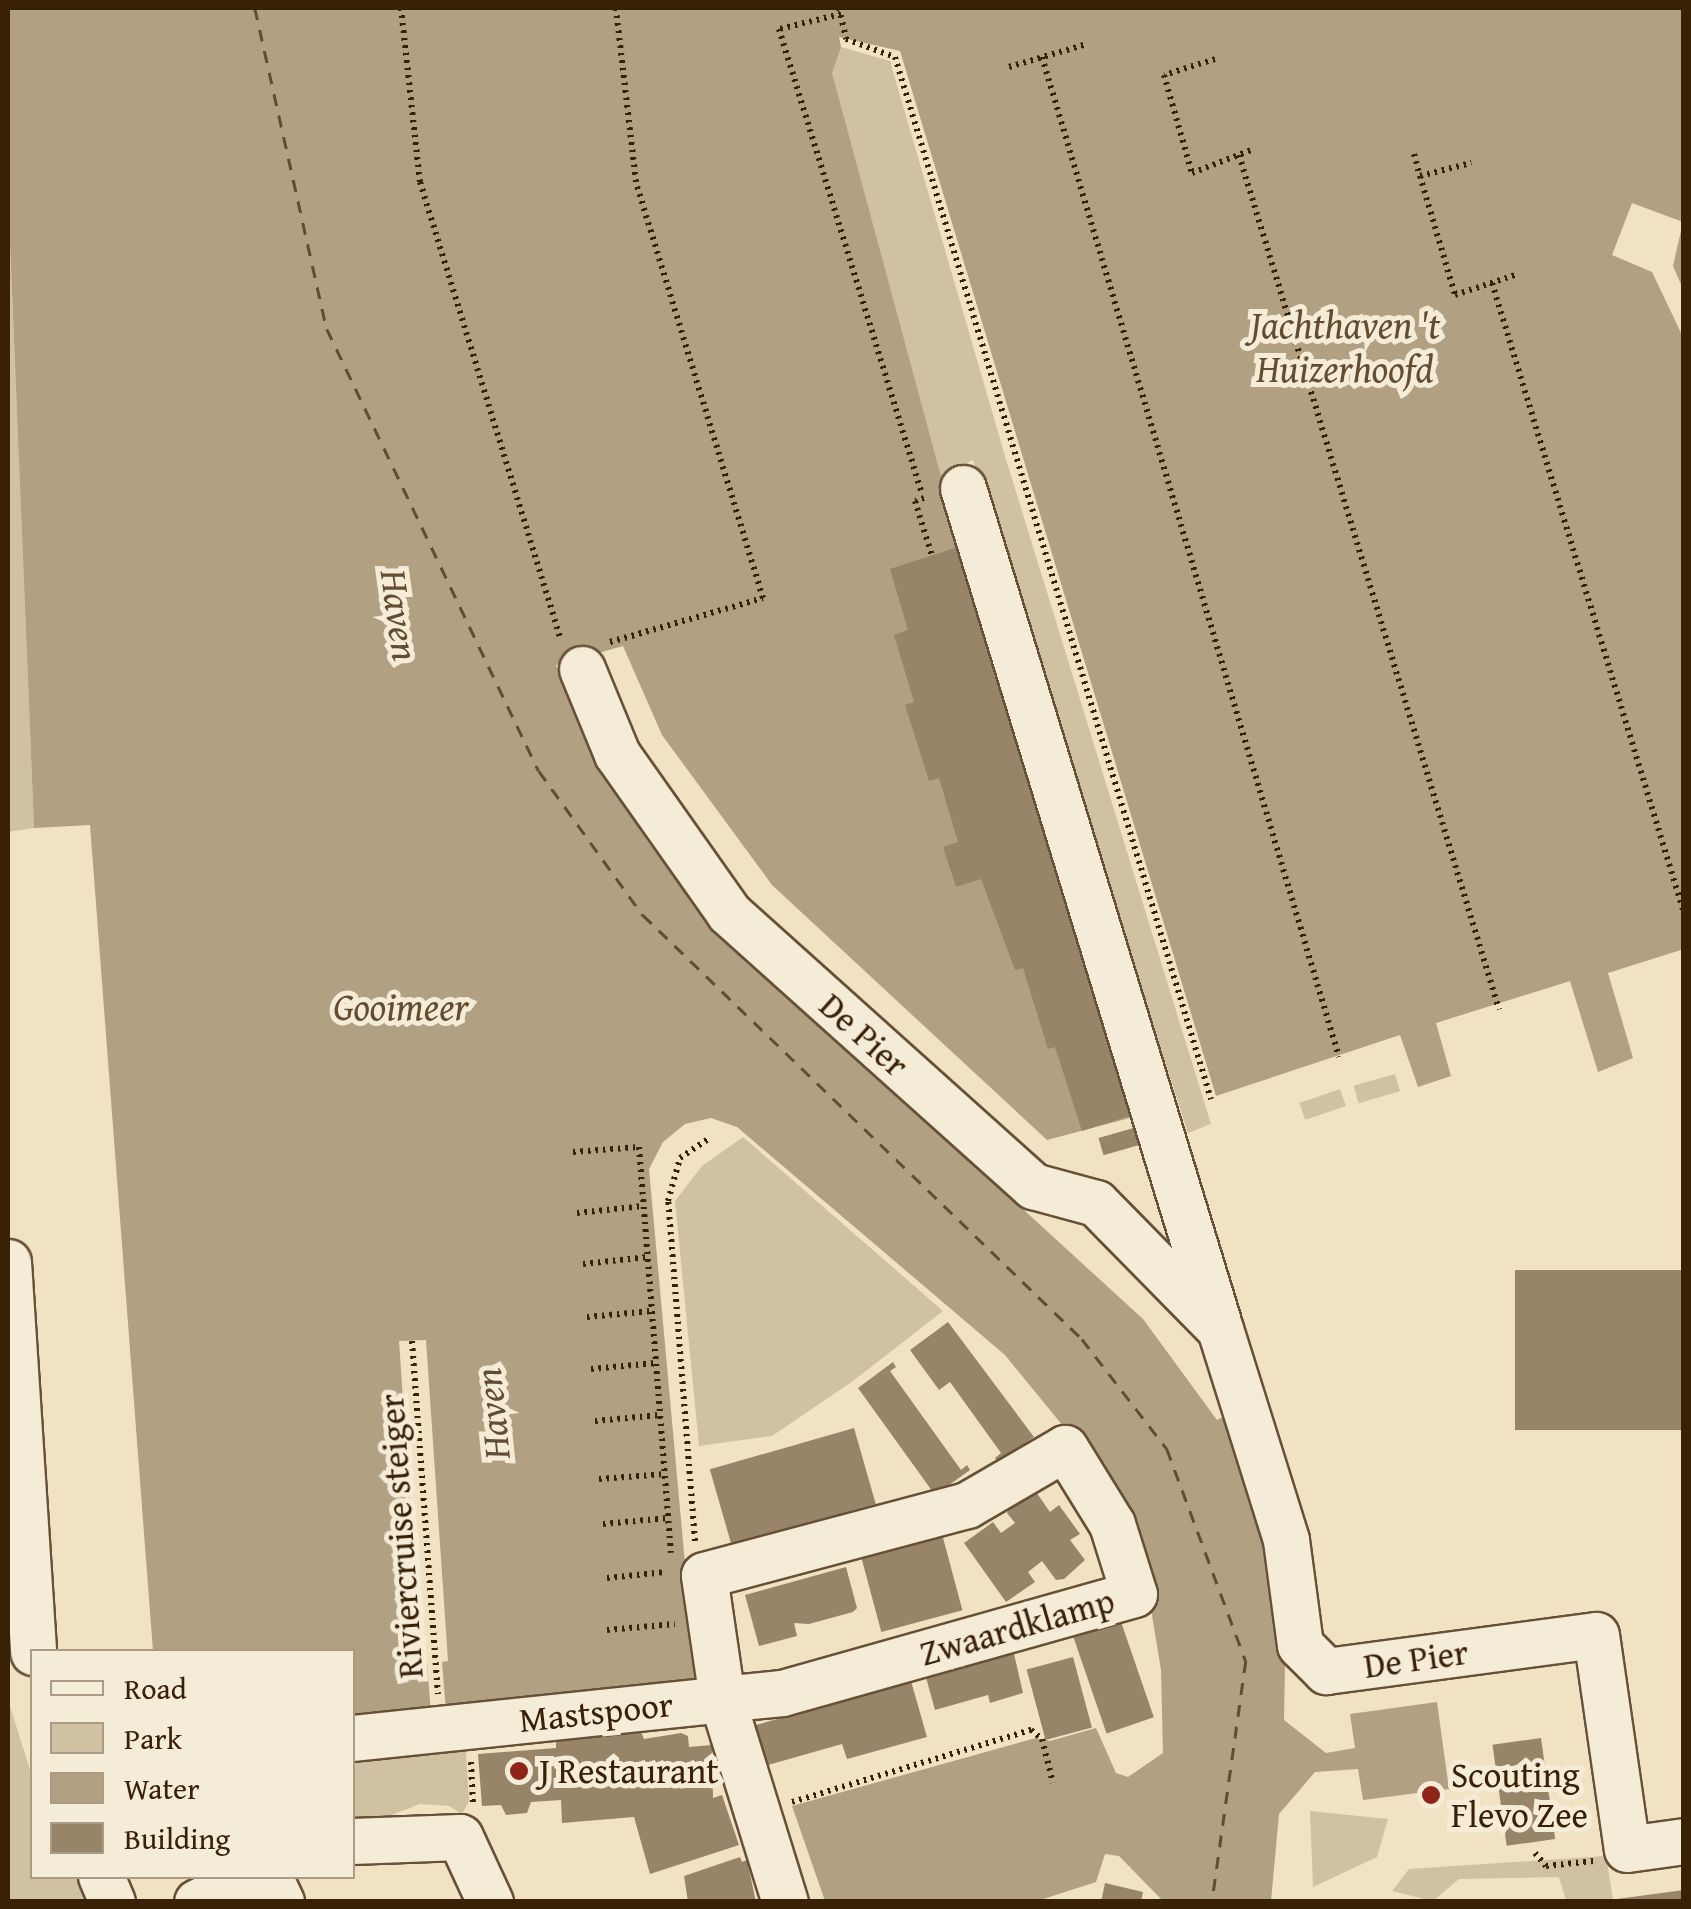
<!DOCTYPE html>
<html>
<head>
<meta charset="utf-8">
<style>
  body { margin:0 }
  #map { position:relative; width:1691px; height:1909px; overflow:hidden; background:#f0e2c3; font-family:"Gentium Book Plus",serif }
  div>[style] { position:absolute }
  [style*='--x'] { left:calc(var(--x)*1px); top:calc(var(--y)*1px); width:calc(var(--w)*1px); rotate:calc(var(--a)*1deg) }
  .green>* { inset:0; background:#d1c1a3; transform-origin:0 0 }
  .water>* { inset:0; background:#b2a083 }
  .pier>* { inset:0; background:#f0e2c3 }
  .ferry>* { height:2.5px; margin-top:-1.25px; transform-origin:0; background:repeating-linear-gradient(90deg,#634d32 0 12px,transparent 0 22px) }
  .building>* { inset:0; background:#988569; transform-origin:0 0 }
  .path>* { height:6px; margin-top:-3px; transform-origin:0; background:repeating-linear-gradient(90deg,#392107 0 2.5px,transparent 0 7.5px) }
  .roads { filter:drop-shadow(2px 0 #675136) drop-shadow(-2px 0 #675136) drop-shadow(0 2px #675136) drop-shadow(0 -2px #675136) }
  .minor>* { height:45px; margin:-22.5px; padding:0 22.5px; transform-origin:22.5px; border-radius:22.5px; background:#f5ecd8 }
  .dots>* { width:28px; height:28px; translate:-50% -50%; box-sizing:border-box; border:5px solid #f5ecd8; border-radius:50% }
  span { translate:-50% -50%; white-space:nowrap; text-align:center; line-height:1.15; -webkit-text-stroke:10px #f5ecd8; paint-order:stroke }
  .street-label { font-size:35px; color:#392107 }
  .poi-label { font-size:35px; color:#392107 }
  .left { translate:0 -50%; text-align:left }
  .water-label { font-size:38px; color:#634d32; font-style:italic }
  .frame { position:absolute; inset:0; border:10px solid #392107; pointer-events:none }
  .legend { position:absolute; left:30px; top:1649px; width:325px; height:230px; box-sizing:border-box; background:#f5ecd8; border:2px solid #aa9b84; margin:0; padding:12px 18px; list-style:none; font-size:30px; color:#392107 }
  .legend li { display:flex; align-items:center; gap:20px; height:50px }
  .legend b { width:50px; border:2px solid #aa9b84 }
</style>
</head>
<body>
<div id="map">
  <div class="green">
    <div style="clip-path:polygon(841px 47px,890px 61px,1005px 456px,1211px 1124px,1188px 1133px,973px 460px,954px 469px,944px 487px,831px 73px)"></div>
    <div style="clip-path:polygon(8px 194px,34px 828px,8px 832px)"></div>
    <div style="left:1395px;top:1074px;width:18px;height:43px;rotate:74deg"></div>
    <div style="left:1340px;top:1089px;width:18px;height:43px;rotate:71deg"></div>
    <div style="clip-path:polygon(743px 1137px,943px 1311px,853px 1381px,772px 1436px,699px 1446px,675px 1201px,702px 1166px)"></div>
    <div style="clip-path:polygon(8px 1700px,32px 1776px,32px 1876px,78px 1877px,90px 1901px,8px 1901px)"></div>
    <div style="clip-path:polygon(465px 1736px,469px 1801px,462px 1814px,449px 1806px,420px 1804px,381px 1819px,353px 1819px,352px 1754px)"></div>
    <div style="clip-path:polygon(1310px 1811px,1388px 1819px,1377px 1857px,1313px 1887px)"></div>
    <div style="clip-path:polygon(1606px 1856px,1613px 1900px,1566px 1901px,1559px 1877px,1459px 1879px,1433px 1901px,1392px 1891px,1409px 1869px)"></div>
  </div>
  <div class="water">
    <div style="clip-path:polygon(8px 8px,1683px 8px,1684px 949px,1608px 973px,1633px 1058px,1598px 1072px,1570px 981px,1436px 1023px,1451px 1076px,1418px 1087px,1400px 1035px,1216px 1096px,900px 51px,839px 37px,841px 47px,832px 73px,944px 487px,1141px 1115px,1047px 1140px,772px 885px,662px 735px,623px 646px,556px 665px,597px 758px,648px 842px,710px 923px,1143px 1319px,1217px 1420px,1231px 1413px,1286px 1612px,1284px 1720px,1326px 1753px,1355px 1748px,1350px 1714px,1437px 1702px,1449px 1789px,1363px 1800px,1358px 1769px,1315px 1772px,1279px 1814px,1271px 1901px,1163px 1901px,1119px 1856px,1105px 1854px,1096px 1882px,1037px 1901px,825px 1901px,792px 1806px,1036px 1738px,1050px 1741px,1096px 1728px,1116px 1773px,1128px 1777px,1163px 1753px,1161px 1670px,1148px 1591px,1081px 1448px,1005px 1355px,737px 1127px,711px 1118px,685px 1124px,663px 1142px,649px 1169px,697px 1695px,353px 1722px,352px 1652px,153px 1651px,90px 825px,34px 828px,8px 194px)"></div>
  </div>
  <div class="pier">
    <div style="clip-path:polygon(1632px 203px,1683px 222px,1673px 266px,1683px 289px,1683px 337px,1652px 272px,1612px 255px)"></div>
    <div style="clip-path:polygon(426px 1340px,448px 1661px,442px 1662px,446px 1712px,431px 1714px,427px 1663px,421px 1663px,399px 1341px)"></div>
  </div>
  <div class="ferry">
    <div style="--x:255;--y:8;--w:329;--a:77.4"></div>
    <div style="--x:327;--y:329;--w:490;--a:64.4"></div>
    <div style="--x:539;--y:771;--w:178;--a:54.2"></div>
    <div style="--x:643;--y:915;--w:610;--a:44"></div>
    <div style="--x:1082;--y:1339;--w:139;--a:52.3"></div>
    <div style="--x:1167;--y:1449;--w:226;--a:69.6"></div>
    <div style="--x:1246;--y:1661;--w:243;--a:98"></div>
  </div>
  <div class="building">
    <div style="clip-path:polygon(958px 547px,1136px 1114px,1082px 1131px,1055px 1047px,1048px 1049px,1023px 968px,1015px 970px,981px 879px,956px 887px,943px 847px,958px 842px,939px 778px,929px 781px,905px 705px,914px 702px,894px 635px,908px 630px,890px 569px)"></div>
    <div style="left:1137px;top:1127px;width:18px;height:40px;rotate:74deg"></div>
    <div style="left:1684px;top:1270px;width:160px;height:169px;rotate:90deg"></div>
    <div style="clip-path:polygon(948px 1322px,1034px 1437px,998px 1462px,995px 1458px,1001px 1453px,950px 1382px,939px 1390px,910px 1350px)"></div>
    <div style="clip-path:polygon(893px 1362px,896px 1367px,890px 1371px,961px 1470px,967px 1465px,970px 1470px,935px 1495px,858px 1388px)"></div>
    <div style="left:854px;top:1428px;width:79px;height:150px;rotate:74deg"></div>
    <div style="clip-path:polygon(1036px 1492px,1050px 1512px,1059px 1505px,1080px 1534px,1070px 1540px,1085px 1560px,1064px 1579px,1056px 1580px,1042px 1561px,1028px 1572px,1035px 1582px,1006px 1602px,964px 1543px,993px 1522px,1001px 1533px,1015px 1523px,1007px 1513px,1012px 1505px)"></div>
    <div style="left:942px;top:1534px;width:79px;height:84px;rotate:75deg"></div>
    <div style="clip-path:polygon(846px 1567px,857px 1608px,853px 1612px,809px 1624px,794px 1623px,797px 1636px,759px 1646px,745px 1595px)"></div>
    <div style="left:1119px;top:1616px;width:107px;height:50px;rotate:71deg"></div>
    <div style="clip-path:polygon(1012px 1645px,1023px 1693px,990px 1703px,988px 1695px,935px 1710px,924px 1670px)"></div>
    <div style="left:1073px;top:1657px;width:73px;height:48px;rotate:75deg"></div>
    <div style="clip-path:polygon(909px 1674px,927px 1737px,847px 1759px,842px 1744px,768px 1765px,756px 1725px,831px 1704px,829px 1696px)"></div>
    <div style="clip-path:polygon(638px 1724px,644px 1739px,681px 1733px,688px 1736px,689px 1747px,712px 1745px,713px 1798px,722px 1795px,739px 1845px,650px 1874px,634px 1817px,562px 1823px,561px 1800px,531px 1802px,527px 1813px,506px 1815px,501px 1805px,482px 1806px,478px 1754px,556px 1748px,556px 1739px)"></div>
    <div style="left:1541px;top:1738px;width:102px;height:49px;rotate:82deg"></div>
    <div style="clip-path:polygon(740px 1857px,742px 1862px,747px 1860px,756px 1902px,688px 1902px,684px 1876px)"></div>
    <div style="clip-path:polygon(1105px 1883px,1143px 1892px,1141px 1902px,1101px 1902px)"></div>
    <div style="clip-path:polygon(1684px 1890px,1684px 1902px,1617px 1902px,1617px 1899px)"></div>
  </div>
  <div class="path">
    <div style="--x:401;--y:8;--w:175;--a:83.8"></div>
    <div style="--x:420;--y:182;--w:478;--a:72.9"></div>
    <div style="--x:839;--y:8;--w:32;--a:77"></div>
    <div style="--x:846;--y:39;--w:52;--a:20.2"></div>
    <div style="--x:895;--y:57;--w:1089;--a:73.13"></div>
    <div style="--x:841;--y:14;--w:64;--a:166.4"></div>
    <div style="--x:779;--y:29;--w:486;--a:72.9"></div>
    <div style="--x:1042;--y:57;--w:1043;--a:73.46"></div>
    <div style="--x:1215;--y:59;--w:53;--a:162.6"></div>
    <div style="--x:1164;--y:75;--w:102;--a:74.1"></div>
    <div style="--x:1192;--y:173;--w:66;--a:-21.2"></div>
    <div style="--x:1009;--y:67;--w:81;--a:-16.4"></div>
    <div style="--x:1414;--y:154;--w:23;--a:75"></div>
    <div style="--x:1420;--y:176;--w:53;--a:-14.3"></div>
    <div style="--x:1239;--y:155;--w:893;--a:73.07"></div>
    <div style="--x:1420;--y:176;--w:124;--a:73.6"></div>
    <div style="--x:1455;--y:295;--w:66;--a:-18.4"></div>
    <div style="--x:1492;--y:283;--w:659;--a:73.05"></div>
    <div style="--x:924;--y:498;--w:9;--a:162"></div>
    <div style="--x:915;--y:501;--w:58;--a:72.8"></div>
    <div style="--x:610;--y:642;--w:159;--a:-16"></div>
    <div style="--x:763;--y:598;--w:435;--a:-107"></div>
    <div style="--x:636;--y:182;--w:175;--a:-96.6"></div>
    <div style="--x:573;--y:1152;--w:66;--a:-4.3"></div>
    <div style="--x:639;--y:1147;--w:407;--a:85.5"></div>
    <div style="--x:577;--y:1213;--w:67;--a:-6"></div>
    <div style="--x:583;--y:1264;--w:65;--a:-6.1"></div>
    <div style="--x:587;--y:1317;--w:65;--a:-5.3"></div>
    <div style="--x:412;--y:1341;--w:354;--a:85.8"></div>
    <div style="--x:591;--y:1369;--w:65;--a:-5.3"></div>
    <div style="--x:595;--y:1421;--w:65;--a:-5.3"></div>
    <div style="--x:599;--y:1479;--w:66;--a:-4.3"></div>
    <div style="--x:603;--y:1524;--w:66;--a:-5.2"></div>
    <div style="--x:695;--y:1541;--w:341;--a:-94.5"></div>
    <div style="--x:668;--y:1201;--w:45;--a:-74.4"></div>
    <div style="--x:680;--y:1158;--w:37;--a:-34"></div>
    <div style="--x:607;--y:1578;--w:59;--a:-5.8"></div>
    <div style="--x:607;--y:1630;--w:68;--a:-5"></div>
    <div style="--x:471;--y:1762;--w:42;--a:87.3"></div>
    <div style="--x:792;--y:1802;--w:250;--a:-16.8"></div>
    <div style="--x:1031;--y:1730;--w:14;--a:39"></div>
    <div style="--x:1042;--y:1739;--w:45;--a:76"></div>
    <div style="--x:1535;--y:1853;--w:17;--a:50"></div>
    <div style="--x:1546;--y:1866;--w:48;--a:-5.9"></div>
  </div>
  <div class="roads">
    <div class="minor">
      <div style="--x:963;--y:488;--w:872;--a:73"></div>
      <div style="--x:582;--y:669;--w:92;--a:67.6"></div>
      <div style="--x:617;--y:754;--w:194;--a:54.8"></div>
      <div style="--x:729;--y:913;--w:409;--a:41.9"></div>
      <div style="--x:1033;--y:1186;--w:65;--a:15.1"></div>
      <div style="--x:1096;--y:1203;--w:177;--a:45.5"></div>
      <div style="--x:1220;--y:1329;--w:221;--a:72.6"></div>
      <div style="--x:1286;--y:1540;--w:106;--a:82.4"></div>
      <div style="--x:1300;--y:1645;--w:37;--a:45"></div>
      <div style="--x:1326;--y:1671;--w:272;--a:-7.6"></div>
      <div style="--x:1596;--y:1635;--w:216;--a:81.8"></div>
      <div style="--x:1627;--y:1849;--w:58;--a:-8"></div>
      <div style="--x:8;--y:1262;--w:391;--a:86.3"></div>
      <div style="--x:1065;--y:1448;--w:89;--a:58.3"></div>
      <div style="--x:1112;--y:1524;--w:73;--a:72.6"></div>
      <div style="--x:1134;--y:1594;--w:366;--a:164.3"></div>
      <div style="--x:782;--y:1693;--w:60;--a:174.3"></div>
      <div style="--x:722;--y:1699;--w:125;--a:-98.3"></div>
      <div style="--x:704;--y:1575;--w:272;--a:-14.9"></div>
      <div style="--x:967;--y:1505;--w:113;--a:-30.2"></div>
      <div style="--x:352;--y:1738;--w:372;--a:-6"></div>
      <div style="--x:722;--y:1699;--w:213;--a:72.8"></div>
      <div style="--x:352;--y:1841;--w:108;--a:-2.1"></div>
      <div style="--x:460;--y:1837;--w:72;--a:65.2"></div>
      <div style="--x:101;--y:1876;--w:28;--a:67"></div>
      <div style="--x:269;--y:1876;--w:29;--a:65"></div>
      <div style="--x:197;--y:1902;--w:60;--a:-25.7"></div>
    </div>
  </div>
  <div class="dots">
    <div style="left:519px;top:1771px;background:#8f2418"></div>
    <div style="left:1431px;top:1795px;background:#8f2418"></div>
  </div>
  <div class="street-label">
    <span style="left:864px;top:1035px;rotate:42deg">De Pier</span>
    <span style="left:401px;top:1536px;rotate:-94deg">Riviercruise steiger</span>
    <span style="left:1017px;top:1627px;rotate:-16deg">Zwaardklamp</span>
    <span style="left:1416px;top:1659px;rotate:-8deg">De Pier</span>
    <span style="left:596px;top:1712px;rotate:-6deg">Mastspoor</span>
  </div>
  <div class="poi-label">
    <span class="left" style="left:539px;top:1771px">J Restaurant</span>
    <span class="left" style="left:1451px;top:1795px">Scouting<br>Flevo Zee</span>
  </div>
  <div class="water-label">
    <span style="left:1345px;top:347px">Jachthaven 't<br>Huizerhoofd</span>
    <span style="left:400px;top:615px;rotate:82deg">Haven</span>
    <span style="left:401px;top:1007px">Gooimeer</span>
    <span style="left:492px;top:1414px;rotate:-96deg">Haven</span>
  </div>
  <div class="frame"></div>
  <ul class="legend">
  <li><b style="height:12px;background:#f5ecd8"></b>Road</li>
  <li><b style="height:28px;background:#d1c1a3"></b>Park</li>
  <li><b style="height:28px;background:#b2a083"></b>Water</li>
  <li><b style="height:28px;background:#988569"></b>Building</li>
  </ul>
</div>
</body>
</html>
